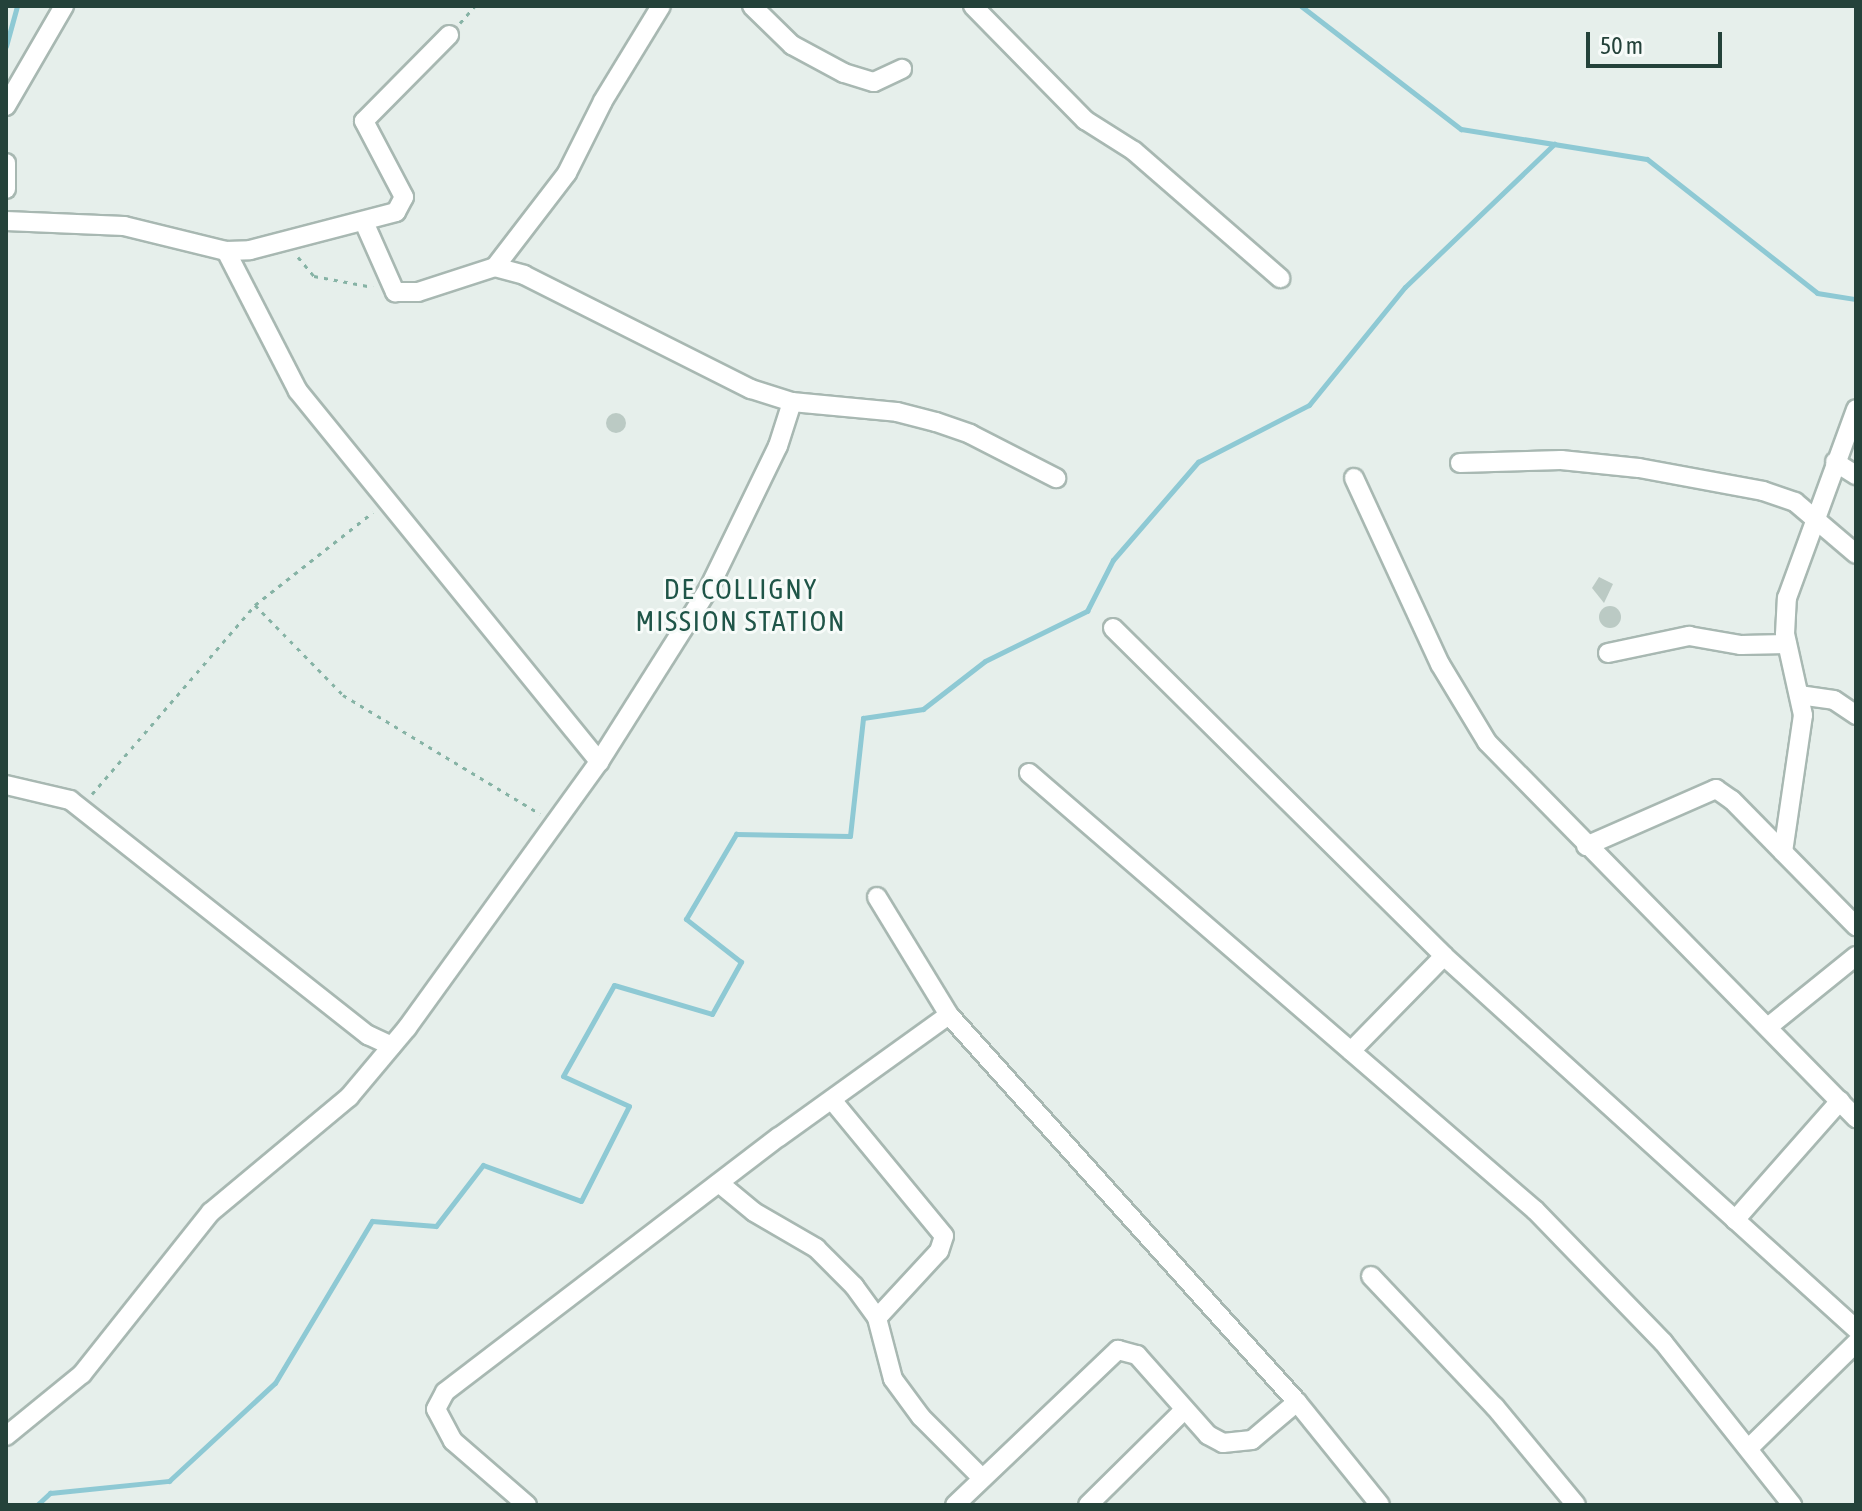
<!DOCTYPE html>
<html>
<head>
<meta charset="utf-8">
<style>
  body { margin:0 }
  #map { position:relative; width:1862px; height:1511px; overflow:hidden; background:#e6efeb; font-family:"Asap Condensed",sans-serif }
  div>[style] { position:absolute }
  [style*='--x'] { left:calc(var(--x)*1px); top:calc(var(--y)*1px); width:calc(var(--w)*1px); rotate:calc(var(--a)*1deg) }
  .stream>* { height:5px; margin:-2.5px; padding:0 2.5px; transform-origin:2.5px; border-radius:2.5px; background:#8ec9d4 }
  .building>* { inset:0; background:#bbcac4 }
  .round { border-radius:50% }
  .path>* { height:3px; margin-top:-1.5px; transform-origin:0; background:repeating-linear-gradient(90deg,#86b3a5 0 4px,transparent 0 10px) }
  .roads { filter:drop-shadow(2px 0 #a8b8b2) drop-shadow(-2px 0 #a8b8b2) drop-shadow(0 2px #a8b8b2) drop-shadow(0 -2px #a8b8b2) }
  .street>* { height:18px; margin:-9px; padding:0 9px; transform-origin:9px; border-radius:9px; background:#fff }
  span { translate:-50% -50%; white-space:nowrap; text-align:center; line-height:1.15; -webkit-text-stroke:6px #f7fbf9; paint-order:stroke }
  .quarter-label { font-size:28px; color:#1f5548; letter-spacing:2px }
  .frame { position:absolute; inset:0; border:8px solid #24423a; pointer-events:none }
  .scale { position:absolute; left:1586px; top:32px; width:136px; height:36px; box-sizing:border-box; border:4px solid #24423a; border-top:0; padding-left:10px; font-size:24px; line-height:28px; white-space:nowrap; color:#24423a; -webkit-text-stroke:6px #f7fbf9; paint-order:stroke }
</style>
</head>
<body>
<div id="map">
  <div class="stream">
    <div style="--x:1301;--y:6;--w:202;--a:37.6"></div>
    <div style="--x:1461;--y:129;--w:188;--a:9.2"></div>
    <div style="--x:1647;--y:159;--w:216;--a:38.2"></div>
    <div style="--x:1817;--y:293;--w:39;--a:9"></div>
    <div style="--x:6;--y:46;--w:41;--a:-74.6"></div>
    <div style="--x:37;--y:1505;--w:18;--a:-43"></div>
    <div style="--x:50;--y:1493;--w:120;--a:-5.8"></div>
    <div style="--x:169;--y:1481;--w:144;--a:-42.8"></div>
    <div style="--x:275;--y:1383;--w:189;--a:-59.1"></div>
    <div style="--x:372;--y:1221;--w:64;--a:4.5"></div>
    <div style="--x:436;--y:1226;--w:77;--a:-52.4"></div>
    <div style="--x:483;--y:1165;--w:104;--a:20.2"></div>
    <div style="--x:581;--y:1201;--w:106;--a:-63.2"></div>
    <div style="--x:629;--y:1106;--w:72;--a:-155.6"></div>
    <div style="--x:563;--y:1076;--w:104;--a:-60.7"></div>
    <div style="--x:614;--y:985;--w:102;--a:16.5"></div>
    <div style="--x:712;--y:1014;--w:60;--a:-60.9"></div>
    <div style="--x:741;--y:962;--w:70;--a:-142"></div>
    <div style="--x:686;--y:919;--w:99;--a:-59.5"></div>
    <div style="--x:736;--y:834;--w:114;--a:1"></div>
    <div style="--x:850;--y:836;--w:119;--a:-83.7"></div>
    <div style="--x:863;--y:718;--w:61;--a:-8.5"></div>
    <div style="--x:923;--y:709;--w:78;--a:-37.7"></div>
    <div style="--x:985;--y:661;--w:114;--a:-26.1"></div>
    <div style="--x:1087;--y:611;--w:57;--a:-63"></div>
    <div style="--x:1113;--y:560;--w:130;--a:-49.1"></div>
    <div style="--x:1198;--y:462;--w:125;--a:-27.2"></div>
    <div style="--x:1309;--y:405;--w:152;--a:-50.9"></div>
    <div style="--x:1405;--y:287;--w:207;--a:-43.8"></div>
  </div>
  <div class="building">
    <div class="round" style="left:606px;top:413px;width:20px;height:20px"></div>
    <div style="clip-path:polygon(1599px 577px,1613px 584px,1604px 603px,1592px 588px)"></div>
    <div class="round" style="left:1599px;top:606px;width:22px;height:22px"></div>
  </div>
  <div class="path">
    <div style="--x:460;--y:23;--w:23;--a:-49"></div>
    <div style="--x:298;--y:257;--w:25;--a:50"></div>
    <div style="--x:314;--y:276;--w:60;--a:10.6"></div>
    <div style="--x:255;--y:605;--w:126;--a:45.6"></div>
    <div style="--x:343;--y:695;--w:230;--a:31.1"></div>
    <div style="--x:92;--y:794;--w:250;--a:-49.2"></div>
    <div style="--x:255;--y:605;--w:150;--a:-38.2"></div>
  </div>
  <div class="roads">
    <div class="street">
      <div style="--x:752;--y:6;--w:56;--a:44.3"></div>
      <div style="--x:792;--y:45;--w:59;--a:28.3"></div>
      <div style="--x:844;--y:73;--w:31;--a:17"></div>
      <div style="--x:874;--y:82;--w:31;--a:-25"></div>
      <div style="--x:973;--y:6;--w:160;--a:45.5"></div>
      <div style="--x:1085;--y:120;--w:58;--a:32.3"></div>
      <div style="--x:1134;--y:151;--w:194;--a:41"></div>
      <div style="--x:6;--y:106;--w:116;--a:-59.9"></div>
      <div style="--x:6;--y:163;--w:26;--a:90"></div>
      <div style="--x:6;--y:221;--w:118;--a:2.4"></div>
      <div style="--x:124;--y:226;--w:105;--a:13.8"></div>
      <div style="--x:226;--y:251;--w:24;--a:-2"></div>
      <div style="--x:250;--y:250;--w:151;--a:-14.6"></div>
      <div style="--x:396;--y:212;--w:17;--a:-62"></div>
      <div style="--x:404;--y:197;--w:86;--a:-117.8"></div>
      <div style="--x:364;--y:121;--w:121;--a:-45.3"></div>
      <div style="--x:364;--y:222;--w:77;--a:66.1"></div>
      <div style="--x:395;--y:292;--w:23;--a:0"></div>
      <div style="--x:418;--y:292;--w:81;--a:-18"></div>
      <div style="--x:495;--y:267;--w:118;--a:-52.5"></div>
      <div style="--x:567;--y:173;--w:80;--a:-63.4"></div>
      <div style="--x:603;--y:101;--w:111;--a:-58.6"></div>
      <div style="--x:226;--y:251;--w:157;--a:62.8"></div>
      <div style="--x:298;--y:391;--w:478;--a:50.9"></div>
      <div style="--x:495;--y:267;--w:30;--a:15"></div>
      <div style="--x:524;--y:275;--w:254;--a:26.7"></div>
      <div style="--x:751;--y:389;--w:43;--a:17.6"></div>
      <div style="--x:792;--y:402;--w:105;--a:5.4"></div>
      <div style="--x:897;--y:412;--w:40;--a:14.4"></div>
      <div style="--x:936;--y:422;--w:36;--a:19"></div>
      <div style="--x:970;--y:434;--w:97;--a:27.1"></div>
      <div style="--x:1835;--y:462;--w:25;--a:32"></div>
      <div style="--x:1460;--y:463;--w:101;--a:-1.7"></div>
      <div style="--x:1561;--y:460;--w:78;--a:5.9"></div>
      <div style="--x:1639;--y:468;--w:126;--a:10.5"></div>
      <div style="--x:1763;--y:491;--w:34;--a:19"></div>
      <div style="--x:1795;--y:502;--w:80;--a:40.4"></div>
      <div style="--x:1354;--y:478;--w:205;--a:65.2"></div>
      <div style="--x:1440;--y:664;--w:91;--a:58.9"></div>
      <div style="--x:1487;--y:742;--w:527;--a:45.54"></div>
      <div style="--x:1113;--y:628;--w:466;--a:44.7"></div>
      <div style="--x:1444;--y:956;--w:556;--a:42.16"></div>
      <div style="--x:1608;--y:653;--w:83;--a:-11.9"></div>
      <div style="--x:1689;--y:636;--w:53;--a:9.8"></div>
      <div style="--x:1741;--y:645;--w:46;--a:-1.2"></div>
      <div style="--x:1799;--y:695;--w:35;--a:8"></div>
      <div style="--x:1834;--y:700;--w:27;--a:34"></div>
      <div style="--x:1029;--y:773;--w:669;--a:40.82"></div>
      <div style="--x:1535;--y:1210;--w:184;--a:45.9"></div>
      <div style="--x:1663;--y:1342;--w:208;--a:51.6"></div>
      <div style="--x:6;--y:785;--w:66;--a:13.2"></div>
      <div style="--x:70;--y:800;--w:380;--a:38.3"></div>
      <div style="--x:368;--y:1035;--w:26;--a:25"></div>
      <div style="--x:1586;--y:846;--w:142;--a:-23.7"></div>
      <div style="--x:1716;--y:789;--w:19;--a:35"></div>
      <div style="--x:1732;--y:800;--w:177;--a:45.5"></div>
      <div style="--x:1783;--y:852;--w:138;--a:-81.7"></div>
      <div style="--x:1803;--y:715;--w:83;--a:-102.5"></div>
      <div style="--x:1785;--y:634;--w:36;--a:-87"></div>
      <div style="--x:1787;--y:598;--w:201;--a:-69.9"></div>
      <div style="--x:877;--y:897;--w:138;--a:58.6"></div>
      <div style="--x:949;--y:1015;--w:520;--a:48.04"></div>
      <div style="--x:1297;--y:1402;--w:132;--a:51.1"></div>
      <div style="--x:1768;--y:1027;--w:113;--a:-38.9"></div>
      <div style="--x:1351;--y:1051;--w:133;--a:-45.6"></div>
      <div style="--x:832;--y:1100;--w:176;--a:50.5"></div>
      <div style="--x:944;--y:1236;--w:16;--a:108"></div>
      <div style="--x:939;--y:1251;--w:91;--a:132.8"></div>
      <div style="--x:719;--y:1183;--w:45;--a:39.6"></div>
      <div style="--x:754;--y:1212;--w:72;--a:30.1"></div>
      <div style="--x:816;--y:1248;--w:54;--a:45"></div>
      <div style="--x:854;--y:1286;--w:39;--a:54"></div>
      <div style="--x:877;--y:1318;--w:63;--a:75.3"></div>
      <div style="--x:893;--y:1379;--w:47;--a:53.6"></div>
      <div style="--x:921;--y:1417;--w:86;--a:45"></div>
      <div style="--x:1735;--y:1220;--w:159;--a:-48.6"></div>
      <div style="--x:1371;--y:1276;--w:180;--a:46.6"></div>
      <div style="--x:1495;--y:1407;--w:127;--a:50.4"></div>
      <div style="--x:6;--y:1436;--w:98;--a:-39.2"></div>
      <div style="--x:82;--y:1374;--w:207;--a:-51.5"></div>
      <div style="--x:211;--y:1212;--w:180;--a:-39.8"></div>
      <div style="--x:349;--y:1097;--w:90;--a:-50"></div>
      <div style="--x:407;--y:1028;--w:328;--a:-54.2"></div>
      <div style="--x:599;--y:762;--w:206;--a:-57.7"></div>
      <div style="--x:709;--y:588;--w:158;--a:-64.1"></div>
      <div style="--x:778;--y:446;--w:46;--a:-72.3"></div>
      <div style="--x:1749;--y:1448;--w:150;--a:-44.5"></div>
      <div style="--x:527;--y:1505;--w:98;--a:-139.1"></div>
      <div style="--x:453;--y:1441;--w:36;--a:-118"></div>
      <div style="--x:436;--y:1409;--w:19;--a:-62"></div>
      <div style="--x:445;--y:1392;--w:420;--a:-37.4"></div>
      <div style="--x:779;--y:1137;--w:209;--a:-35.7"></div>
      <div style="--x:955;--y:1505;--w:225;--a:-43.6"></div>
      <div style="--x:1118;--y:1350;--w:20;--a:15"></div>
      <div style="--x:1137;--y:1355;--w:107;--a:48.4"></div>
      <div style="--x:1208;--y:1435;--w:17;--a:28"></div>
      <div style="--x:1223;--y:1443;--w:29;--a:-6"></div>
      <div style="--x:1252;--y:1440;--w:59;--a:-40.2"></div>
      <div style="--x:1088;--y:1505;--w:136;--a:-44.7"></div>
    </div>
  </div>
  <div class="quarter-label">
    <span style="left:741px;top:605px">DE COLLIGNY<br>MISSION STATION</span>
  </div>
  <div class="frame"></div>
  <div class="scale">50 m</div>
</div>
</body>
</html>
